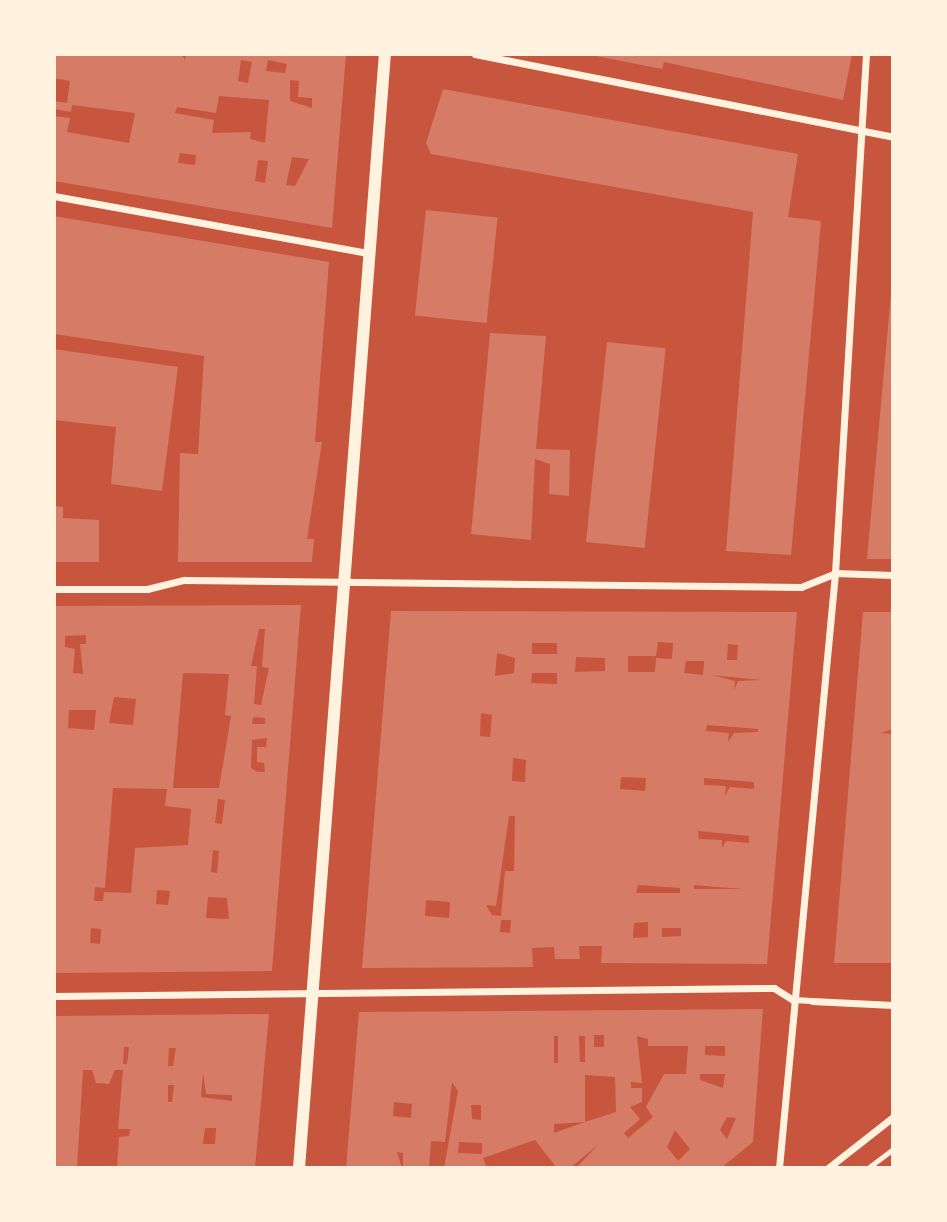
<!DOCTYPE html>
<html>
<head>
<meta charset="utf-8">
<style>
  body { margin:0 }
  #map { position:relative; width:947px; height:1222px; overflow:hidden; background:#c8553d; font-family:Jost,sans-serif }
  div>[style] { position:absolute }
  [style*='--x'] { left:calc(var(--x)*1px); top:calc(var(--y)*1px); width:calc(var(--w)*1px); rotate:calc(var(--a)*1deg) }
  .building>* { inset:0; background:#d67c66; transform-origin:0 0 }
  .path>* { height:4.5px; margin:-2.25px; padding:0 2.25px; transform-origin:2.25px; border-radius:2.25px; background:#fff3e0 }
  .pedestrian>* { height:6px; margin:-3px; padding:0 3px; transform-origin:3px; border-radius:3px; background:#fff3e0 }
  .minor>* { height:7px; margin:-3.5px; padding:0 3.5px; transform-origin:3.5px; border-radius:3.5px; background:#fff3e0 }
  .tertiary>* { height:12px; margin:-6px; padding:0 6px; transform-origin:6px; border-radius:6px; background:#fff3e0 }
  span { translate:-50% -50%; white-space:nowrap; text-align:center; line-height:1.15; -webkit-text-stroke:7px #fff3e0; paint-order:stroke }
  .frame { position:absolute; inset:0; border:56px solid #fff3e0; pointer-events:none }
</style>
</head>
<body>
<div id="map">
  <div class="building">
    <div style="clip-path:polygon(evenodd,55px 54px,181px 54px,185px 60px,186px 54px,346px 54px,332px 228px,54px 181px,54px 116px,70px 118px,67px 132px,129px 143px,135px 113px,72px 105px,71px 112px,54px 109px,54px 101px,67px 103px,70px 81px,54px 78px,55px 54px,241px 60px,252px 62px,248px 83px,238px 81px,241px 60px,55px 54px,268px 60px,287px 64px,285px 73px,266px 71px,268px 60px,55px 54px,290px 80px,299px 81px,298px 97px,312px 98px,312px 108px,290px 101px,290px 80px,55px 54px,219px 96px,269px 100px,265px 143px,250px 139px,251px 132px,212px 133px,214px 120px,175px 113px,177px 107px,216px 113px,219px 96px,55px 54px,180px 153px,196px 155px,195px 165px,178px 163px,180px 153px,55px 54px,292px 157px,309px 159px,295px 186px,286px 185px,292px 157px,55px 54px,258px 160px,268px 161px,265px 183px,255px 181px,258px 160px)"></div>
    <div style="clip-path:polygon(586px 54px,852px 54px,843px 100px,664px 62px,662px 69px)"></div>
    <div style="clip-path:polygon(443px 89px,798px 154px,788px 217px,821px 221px,791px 555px,726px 551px,753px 212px,431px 154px,426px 143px)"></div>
    <div style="left:426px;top:210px;width:72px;height:106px;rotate:6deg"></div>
    <div style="clip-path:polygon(54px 216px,329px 262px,315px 442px,322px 442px,307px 539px,314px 539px,312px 562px,178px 562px,180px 453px,198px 454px,204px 356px,54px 334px)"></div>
    <div style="clip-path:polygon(893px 293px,893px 559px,867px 559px,891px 293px)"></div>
    <div style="clip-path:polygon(490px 333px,546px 336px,536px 449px,570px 450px,569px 496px,549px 494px,550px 464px,535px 459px,531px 540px,471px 534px)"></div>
    <div style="left:607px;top:342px;width:59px;height:201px;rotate:6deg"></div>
    <div style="clip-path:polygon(54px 349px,178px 367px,162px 491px,111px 484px,116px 427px,54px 420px)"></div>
    <div style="clip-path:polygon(54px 506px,63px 507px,63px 518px,99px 520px,99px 562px,54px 562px)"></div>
    <div style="clip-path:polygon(evenodd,301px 605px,272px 971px,54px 973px,54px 606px,301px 605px,259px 629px,265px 629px,262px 667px,269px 668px,261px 705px,254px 704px,257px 666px,251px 666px,259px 629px,301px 605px,86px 635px,86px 644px,80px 644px,83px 674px,73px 673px,75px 649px,65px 647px,65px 636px,86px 635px,301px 605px,183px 673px,229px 674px,225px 715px,231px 716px,219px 788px,173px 788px,183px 673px,301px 605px,114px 697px,136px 699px,133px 725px,109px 723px,114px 697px,301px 605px,69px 710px,96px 710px,94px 730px,68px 728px,69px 710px,301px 605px,253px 717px,265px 718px,265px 724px,252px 724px,253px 717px,301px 605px,267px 738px,266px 747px,257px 747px,257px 762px,264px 763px,265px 772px,258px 772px,251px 768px,252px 740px,267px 738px,301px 605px,113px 788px,167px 789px,165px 806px,191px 809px,188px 845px,135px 848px,131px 893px,104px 892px,103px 901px,94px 901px,95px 887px,105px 888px,113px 788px,301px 605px,218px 799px,225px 800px,222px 824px,215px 823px,218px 799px,301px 605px,213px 850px,219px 851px,217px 873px,211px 872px,213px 850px,301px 605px,157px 890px,170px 891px,168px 905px,156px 904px,157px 890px,301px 605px,208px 897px,227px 898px,229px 919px,206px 918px,208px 897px,301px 605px,91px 928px,101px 929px,100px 944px,90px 943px,91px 928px)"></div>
    <div style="clip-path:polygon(evenodd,391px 611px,797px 612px,767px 964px,601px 963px,602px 946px,579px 946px,580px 959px,555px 959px,554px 947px,532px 948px,533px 967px,362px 968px,391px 611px,658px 642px,673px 643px,672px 659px,656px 658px,655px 672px,628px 672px,628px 656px,656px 656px,658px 642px,391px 611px,532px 643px,557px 643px,557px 654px,532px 654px,532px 643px,391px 611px,728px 644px,738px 645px,737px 660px,727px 660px,728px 644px,391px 611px,497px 653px,515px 658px,514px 673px,495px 676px,497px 653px,391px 611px,576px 657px,605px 658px,605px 671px,575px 672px,576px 657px,391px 611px,686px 661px,704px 661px,703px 675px,684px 673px,686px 661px,391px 611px,532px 673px,557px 673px,557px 684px,531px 683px,532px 673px,391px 611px,712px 675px,750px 679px,763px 680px,738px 681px,734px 690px,735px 681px,712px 675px,391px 611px,481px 713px,492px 715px,490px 737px,480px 736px,481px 713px,391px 611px,707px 725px,758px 729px,758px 732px,734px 733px,728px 742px,729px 733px,706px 731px,707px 725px,391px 611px,513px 758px,526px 760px,525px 782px,512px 781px,513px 758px,391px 611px,621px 777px,646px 778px,645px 791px,620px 789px,621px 777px,391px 611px,704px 778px,754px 782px,754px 789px,730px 787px,725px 796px,726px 786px,704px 785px,704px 778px,391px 611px,509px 816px,515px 816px,514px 871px,505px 871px,501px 916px,492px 915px,486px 905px,496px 906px,509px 816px,391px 611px,698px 831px,749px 836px,749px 843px,726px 841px,722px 848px,722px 840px,699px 839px,698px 831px,391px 611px,638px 885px,680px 888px,680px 893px,636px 893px,638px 885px,391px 611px,694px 885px,704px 886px,744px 889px,694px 889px,694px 885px,391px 611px,426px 900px,450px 902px,449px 918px,425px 916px,426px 900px,391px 611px,501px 920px,511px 920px,510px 933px,500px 932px,501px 920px,391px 611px,648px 922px,648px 937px,633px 938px,634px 923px,648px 922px,391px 611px,662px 928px,681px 928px,681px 936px,662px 937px,662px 928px)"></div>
    <div style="clip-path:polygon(863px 612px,893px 612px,893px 729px,881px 733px,893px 734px,893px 963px,834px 963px)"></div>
    <div style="clip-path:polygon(evenodd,763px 1009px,753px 1142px,721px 1168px,576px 1168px,599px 1144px,570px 1168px,557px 1168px,535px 1140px,483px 1158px,487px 1168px,444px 1168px,458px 1091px,452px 1082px,445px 1142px,431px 1141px,429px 1168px,403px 1168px,403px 1153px,397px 1152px,402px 1168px,346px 1168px,359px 1012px,763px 1009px,594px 1035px,604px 1035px,604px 1047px,594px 1047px,594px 1035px,763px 1009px,554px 1036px,558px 1036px,558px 1063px,554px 1063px,554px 1036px,763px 1009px,579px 1036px,585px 1036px,585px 1062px,580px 1062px,579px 1036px,763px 1009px,637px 1036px,648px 1039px,648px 1046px,688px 1046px,686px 1074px,664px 1074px,646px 1107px,653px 1117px,628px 1138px,624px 1133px,640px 1119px,630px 1107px,642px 1102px,642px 1088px,631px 1088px,631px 1082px,642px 1083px,637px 1036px,763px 1009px,705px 1046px,725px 1046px,725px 1056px,705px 1055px,705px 1046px,763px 1009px,700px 1074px,725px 1074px,723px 1088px,700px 1080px,700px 1074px,763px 1009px,585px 1075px,615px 1077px,616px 1112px,585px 1122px,585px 1075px,763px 1009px,394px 1102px,412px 1104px,411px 1118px,393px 1116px,394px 1102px,763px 1009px,471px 1105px,481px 1105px,481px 1120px,472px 1119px,471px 1105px,763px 1009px,727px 1117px,736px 1118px,727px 1139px,720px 1130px,727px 1117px,763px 1009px,585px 1122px,554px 1133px,554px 1124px,585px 1122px,763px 1009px,675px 1130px,690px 1149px,678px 1161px,667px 1147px,675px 1130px,763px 1009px,459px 1142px,482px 1143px,482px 1154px,458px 1153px,459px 1142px)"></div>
    <div style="clip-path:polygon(evenodd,269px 1014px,255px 1168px,117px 1168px,119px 1137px,129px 1136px,130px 1129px,118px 1129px,123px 1070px,115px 1070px,109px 1084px,96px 1083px,92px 1070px,83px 1070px,77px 1168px,54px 1168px,54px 1016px,269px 1014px,124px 1047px,129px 1047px,127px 1064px,123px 1064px,124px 1047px,269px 1014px,169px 1048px,176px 1048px,173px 1066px,168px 1066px,169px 1048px,269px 1014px,203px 1073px,206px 1094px,232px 1095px,232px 1101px,201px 1097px,203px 1073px,269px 1014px,168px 1085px,174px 1085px,172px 1102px,168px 1102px,168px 1085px,269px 1014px,205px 1128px,216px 1128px,215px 1144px,203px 1144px,205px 1128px)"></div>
  </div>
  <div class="path">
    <div style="--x:868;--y:1168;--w:31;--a:-37"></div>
  </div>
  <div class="pedestrian">
    <div style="--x:793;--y:1000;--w:19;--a:3"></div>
  </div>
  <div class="minor">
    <div style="--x:475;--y:54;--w:426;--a:11.2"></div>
    <div style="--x:54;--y:196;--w:320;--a:10.3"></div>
    <div style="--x:54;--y:589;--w:93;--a:0"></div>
    <div style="--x:147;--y:589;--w:38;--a:-14"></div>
    <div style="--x:184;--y:580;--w:617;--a:0.65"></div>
    <div style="--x:801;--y:587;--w:37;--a:-22"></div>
    <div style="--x:835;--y:573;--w:58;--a:2"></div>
    <div style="--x:54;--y:996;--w:720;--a:-0.64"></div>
    <div style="--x:774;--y:988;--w:22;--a:32"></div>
    <div style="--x:812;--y:1001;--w:81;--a:2.8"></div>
    <div style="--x:779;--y:1168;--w:598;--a:-84.62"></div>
    <div style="--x:835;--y:573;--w:520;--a:-86.58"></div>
    <div style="--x:828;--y:1168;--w:83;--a:-38.1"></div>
  </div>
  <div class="tertiary">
    <div style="--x:299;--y:1168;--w:1117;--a:-85.59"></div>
  </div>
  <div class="frame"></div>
</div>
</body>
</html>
